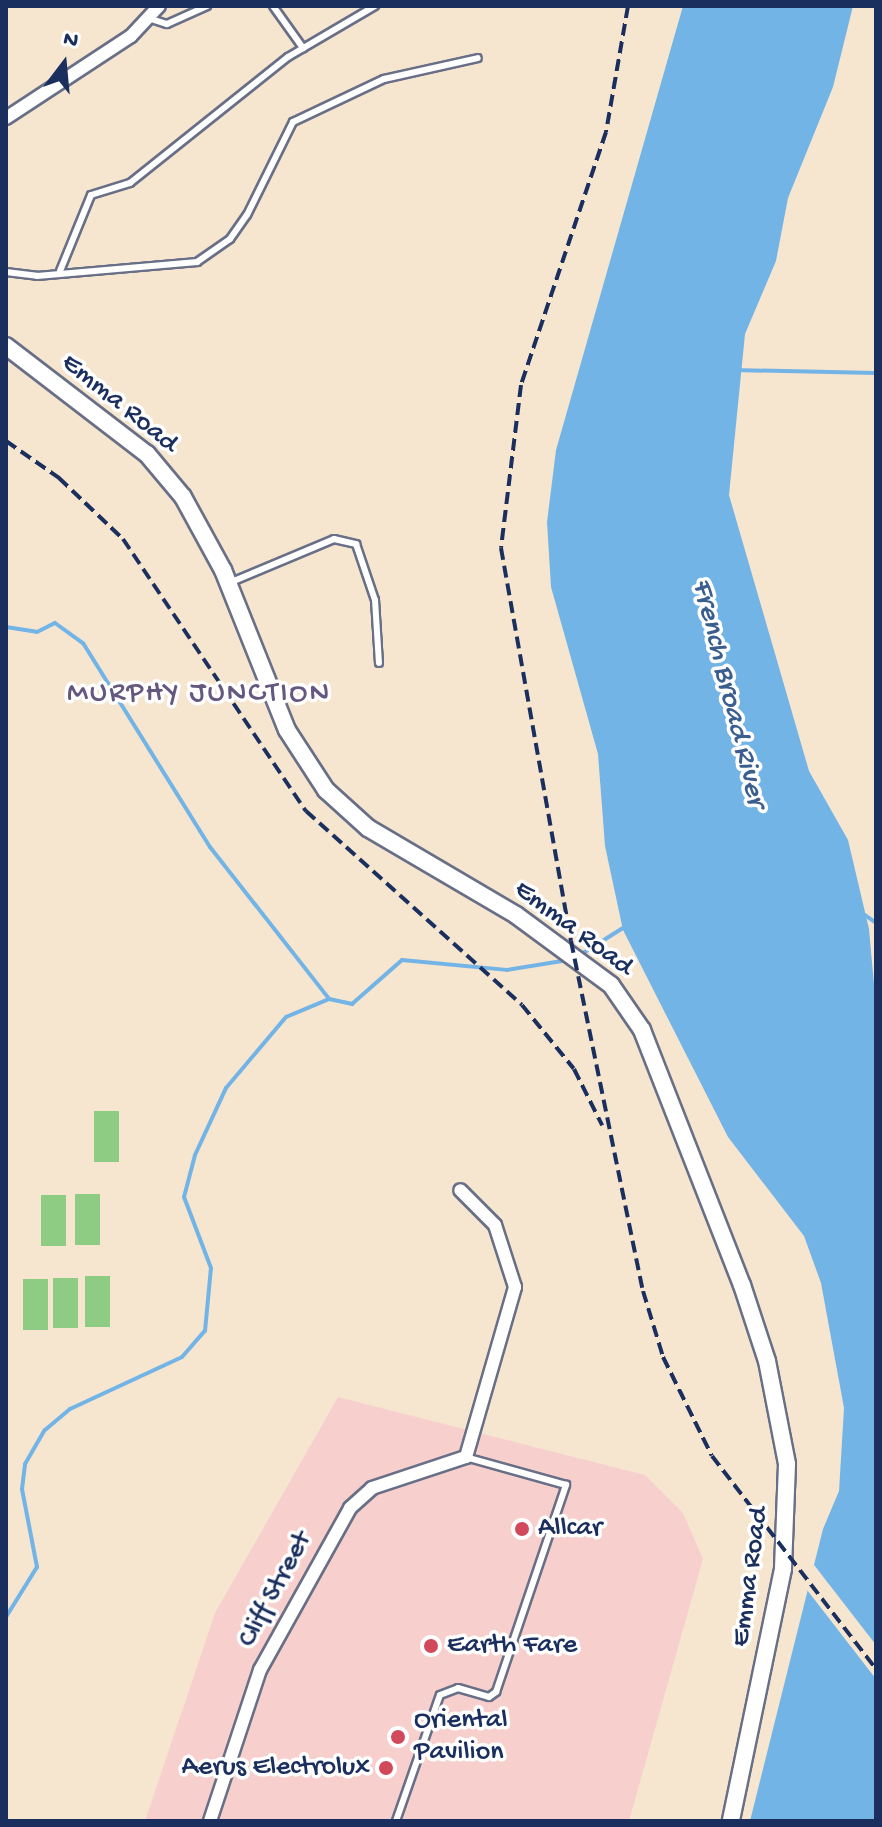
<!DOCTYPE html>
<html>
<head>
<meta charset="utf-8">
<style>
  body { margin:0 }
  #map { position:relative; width:882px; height:1827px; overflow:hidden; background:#f6e6d0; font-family:"Gochi Hand",sans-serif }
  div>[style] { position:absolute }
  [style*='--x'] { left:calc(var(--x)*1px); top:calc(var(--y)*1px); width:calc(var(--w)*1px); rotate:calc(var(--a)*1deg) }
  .built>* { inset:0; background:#f7d0ce }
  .green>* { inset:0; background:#8ecc83; transform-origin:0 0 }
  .water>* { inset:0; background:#73b4e7 }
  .pier>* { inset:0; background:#f6e6d0 }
  .stream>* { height:4px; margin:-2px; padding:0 2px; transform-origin:2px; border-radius:2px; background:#73b4e7 }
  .roads { filter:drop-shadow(2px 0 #686f86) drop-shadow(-2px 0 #686f86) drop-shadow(0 2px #686f86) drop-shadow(0 -2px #686f86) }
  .lane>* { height:6px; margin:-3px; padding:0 3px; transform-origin:3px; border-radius:3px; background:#fff }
  .street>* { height:12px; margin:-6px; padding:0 6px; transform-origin:6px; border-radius:6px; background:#fff }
  .secondary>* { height:16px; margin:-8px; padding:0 8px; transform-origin:8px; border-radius:8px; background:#fff }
  .rail>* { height:4px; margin-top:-2px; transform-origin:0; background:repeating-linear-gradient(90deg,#1b2f5e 0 12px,transparent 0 18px) }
  .dots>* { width:22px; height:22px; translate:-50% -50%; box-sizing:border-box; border:4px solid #fff; border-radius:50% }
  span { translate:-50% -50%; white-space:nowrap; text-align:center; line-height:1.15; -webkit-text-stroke:7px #fff; paint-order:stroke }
  .street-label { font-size:28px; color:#1b2f5e }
  .poi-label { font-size:28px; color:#1b2f5e }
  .left { translate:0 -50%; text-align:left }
  .right { translate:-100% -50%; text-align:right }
  .water-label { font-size:30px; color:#3a5e8e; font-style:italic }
  .neighbourhood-label { font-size:30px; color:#655880; letter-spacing:2px }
  .frame { position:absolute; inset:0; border:8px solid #1b2f5e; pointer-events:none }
  .north { position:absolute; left:24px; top:24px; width:80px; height:80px; -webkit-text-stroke:6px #fff; paint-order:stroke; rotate:16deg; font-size:22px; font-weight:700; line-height:32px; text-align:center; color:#1b2f5e }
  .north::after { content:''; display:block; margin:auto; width:28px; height:36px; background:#1b2f5e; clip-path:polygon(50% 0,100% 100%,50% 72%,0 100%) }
</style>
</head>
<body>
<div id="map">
  <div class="built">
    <div style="clip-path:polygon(338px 1397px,645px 1475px,683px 1513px,703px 1559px,629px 1821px,145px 1821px,215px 1613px)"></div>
  </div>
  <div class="green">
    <div style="left:94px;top:1111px;width:25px;height:51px"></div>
    <div style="left:75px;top:1194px;width:25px;height:51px"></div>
    <div style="left:41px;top:1195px;width:25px;height:51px"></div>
    <div style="left:85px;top:1276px;width:25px;height:51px"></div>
    <div style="left:53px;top:1278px;width:25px;height:50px"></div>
    <div style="left:23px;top:1279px;width:25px;height:51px"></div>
  </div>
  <div class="water">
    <div style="clip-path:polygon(683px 6px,853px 6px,833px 87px,788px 198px,776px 261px,745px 334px,729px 495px,809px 771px,848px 840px,869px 929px,876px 1006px,876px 1821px,750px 1821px,823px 1529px,839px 1491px,844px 1408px,821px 1283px,804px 1236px,728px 1137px,623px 930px,605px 846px,598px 754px,551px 587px,547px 522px,556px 450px)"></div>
  </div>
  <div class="pier">
    <div style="clip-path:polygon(811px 1561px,876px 1645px,876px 1679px,804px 1586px)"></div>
  </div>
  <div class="stream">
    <div style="--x:734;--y:370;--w:142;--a:1.2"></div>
    <div style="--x:6;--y:627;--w:31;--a:9"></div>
    <div style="--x:37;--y:632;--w:20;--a:-27"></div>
    <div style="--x:55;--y:623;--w:34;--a:36"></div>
    <div style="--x:83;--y:643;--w:240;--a:58.1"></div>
    <div style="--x:210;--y:847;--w:193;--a:51.9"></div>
    <div style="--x:865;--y:915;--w:14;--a:36"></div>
    <div style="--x:580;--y:955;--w:54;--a:-32.2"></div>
    <div style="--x:6;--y:1617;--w:59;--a:-58.2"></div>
    <div style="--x:37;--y:1567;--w:79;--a:-100.9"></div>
    <div style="--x:22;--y:1489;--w:25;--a:-83"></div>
    <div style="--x:25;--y:1464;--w:39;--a:-60"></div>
    <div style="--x:45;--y:1430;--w:33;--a:-40"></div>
    <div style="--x:70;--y:1409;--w:123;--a:-24.9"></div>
    <div style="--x:182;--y:1357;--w:35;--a:-49"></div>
    <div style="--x:205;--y:1331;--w:63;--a:-84.6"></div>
    <div style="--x:211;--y:1268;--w:76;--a:-110.8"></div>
    <div style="--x:184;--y:1197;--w:43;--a:-75.3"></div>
    <div style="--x:195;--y:1155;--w:74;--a:-65.2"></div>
    <div style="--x:226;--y:1088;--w:93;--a:-49.8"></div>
    <div style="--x:286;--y:1017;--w:47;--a:-22.7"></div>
    <div style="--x:329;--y:999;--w:24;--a:12"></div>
    <div style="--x:352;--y:1004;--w:67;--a:-41.3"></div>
    <div style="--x:402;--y:960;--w:105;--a:5.4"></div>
    <div style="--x:507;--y:970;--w:62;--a:-9.3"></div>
  </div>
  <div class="roads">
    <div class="lane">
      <div style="--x:273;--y:6;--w:52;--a:54.5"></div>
      <div style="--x:148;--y:18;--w:20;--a:18"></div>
      <div style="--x:167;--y:24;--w:44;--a:-24.2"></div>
      <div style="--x:60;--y:271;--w:82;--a:-67.8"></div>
      <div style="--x:91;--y:195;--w:41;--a:-17.1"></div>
      <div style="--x:130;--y:183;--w:202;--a:-38.6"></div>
      <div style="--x:288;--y:57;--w:101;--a:-30.4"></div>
      <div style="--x:6;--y:272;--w:31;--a:7"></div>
      <div style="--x:37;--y:276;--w:161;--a:-5"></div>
      <div style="--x:197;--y:262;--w:40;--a:-34.9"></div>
      <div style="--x:230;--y:239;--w:29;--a:-55"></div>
      <div style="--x:247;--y:215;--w:104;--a:-63.7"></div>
      <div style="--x:293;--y:122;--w:101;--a:-25.3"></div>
      <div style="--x:384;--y:79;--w:96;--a:-12.6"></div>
      <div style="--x:229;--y:583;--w:114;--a:-22.7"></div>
      <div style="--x:334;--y:539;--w:23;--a:13"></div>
      <div style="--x:356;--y:544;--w:59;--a:71.3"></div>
      <div style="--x:375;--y:600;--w:63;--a:86.4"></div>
      <div style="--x:396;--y:1821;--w:133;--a:-70.8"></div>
      <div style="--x:440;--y:1695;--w:19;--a:-21"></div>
      <div style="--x:458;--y:1688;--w:32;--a:16"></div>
      <div style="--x:489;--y:1697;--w:9;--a:-36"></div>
      <div style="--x:496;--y:1692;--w:219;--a:-71.3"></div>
      <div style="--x:566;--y:1485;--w:104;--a:-164.4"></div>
    </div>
    <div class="street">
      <div style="--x:6;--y:118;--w:149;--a:-33.3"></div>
      <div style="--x:131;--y:36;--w:41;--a:-47"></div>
      <div style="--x:210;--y:1821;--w:159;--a:-71.7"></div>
      <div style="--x:260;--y:1670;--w:185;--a:-60.9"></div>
      <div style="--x:350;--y:1508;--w:30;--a:-42"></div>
      <div style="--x:372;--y:1488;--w:99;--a:-18.3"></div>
      <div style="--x:466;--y:1457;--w:177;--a:-73.9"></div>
      <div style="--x:515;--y:1287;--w:65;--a:-107.9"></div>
      <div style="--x:495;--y:1225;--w:49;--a:-135"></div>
    </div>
    <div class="secondary">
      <div style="--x:6;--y:346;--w:178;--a:37.5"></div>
      <div style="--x:147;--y:454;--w:56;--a:50.1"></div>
      <div style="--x:183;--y:497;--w:83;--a:61.3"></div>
      <div style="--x:223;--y:570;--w:172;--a:68.2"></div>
      <div style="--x:287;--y:730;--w:72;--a:57"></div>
      <div style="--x:326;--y:790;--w:57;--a:42.1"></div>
      <div style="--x:368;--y:828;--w:172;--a:30.4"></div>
      <div style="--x:516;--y:915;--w:118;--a:36.4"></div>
      <div style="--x:611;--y:985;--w:55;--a:55.4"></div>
      <div style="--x:642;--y:1030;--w:274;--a:68.6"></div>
      <div style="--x:742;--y:1285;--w:80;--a:71.8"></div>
      <div style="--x:767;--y:1361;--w:105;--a:79"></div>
      <div style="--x:787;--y:1464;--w:105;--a:92.2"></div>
      <div style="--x:783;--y:1569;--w:257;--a:101.7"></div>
    </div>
  </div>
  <div class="rail">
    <div style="--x:628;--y:6;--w:128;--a:99.9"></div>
    <div style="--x:606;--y:132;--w:267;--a:108.6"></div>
    <div style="--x:521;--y:385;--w:164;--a:97"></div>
    <div style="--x:501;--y:548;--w:399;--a:79.9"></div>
    <div style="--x:571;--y:941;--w:357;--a:78.4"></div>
    <div style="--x:643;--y:1291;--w:69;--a:73.1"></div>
    <div style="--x:663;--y:1357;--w:110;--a:63.7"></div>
    <div style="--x:712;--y:1456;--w:269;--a:52.4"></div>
    <div style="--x:6;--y:441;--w:65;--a:34.9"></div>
    <div style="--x:59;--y:478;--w:88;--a:43.6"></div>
    <div style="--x:123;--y:539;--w:328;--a:56.1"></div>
    <div style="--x:306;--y:811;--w:290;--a:41.9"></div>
    <div style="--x:522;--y:1005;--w:82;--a:50.9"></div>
    <div style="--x:574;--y:1069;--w:63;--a:63.4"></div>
  </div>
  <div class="dots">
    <div style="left:522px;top:1529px;background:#d1495b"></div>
    <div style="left:431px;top:1646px;background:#d1495b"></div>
    <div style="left:398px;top:1737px;background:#d1495b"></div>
    <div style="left:386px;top:1768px;background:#d1495b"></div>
  </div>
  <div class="street-label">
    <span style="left:119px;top:404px;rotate:39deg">Emma Road</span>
    <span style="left:573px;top:929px;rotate:37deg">Emma Road</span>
    <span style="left:751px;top:1577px;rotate:-82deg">Emma Road</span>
    <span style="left:276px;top:1590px;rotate:-62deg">Cliff Street</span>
  </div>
  <div class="poi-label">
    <span class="left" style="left:538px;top:1529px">Allcar</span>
    <span class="left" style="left:447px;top:1646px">Earth Fare</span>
    <span class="left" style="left:414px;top:1737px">Oriental<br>Pavilion</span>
    <span class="right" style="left:370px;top:1768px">Aerus Electrolux</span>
  </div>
  <div class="water-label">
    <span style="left:727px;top:693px;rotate:76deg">French Broad River</span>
  </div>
  <div class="neighbourhood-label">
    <span style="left:199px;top:695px">MURPHY JUNCTION</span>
  </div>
  <div class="frame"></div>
  <div class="north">N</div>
</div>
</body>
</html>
